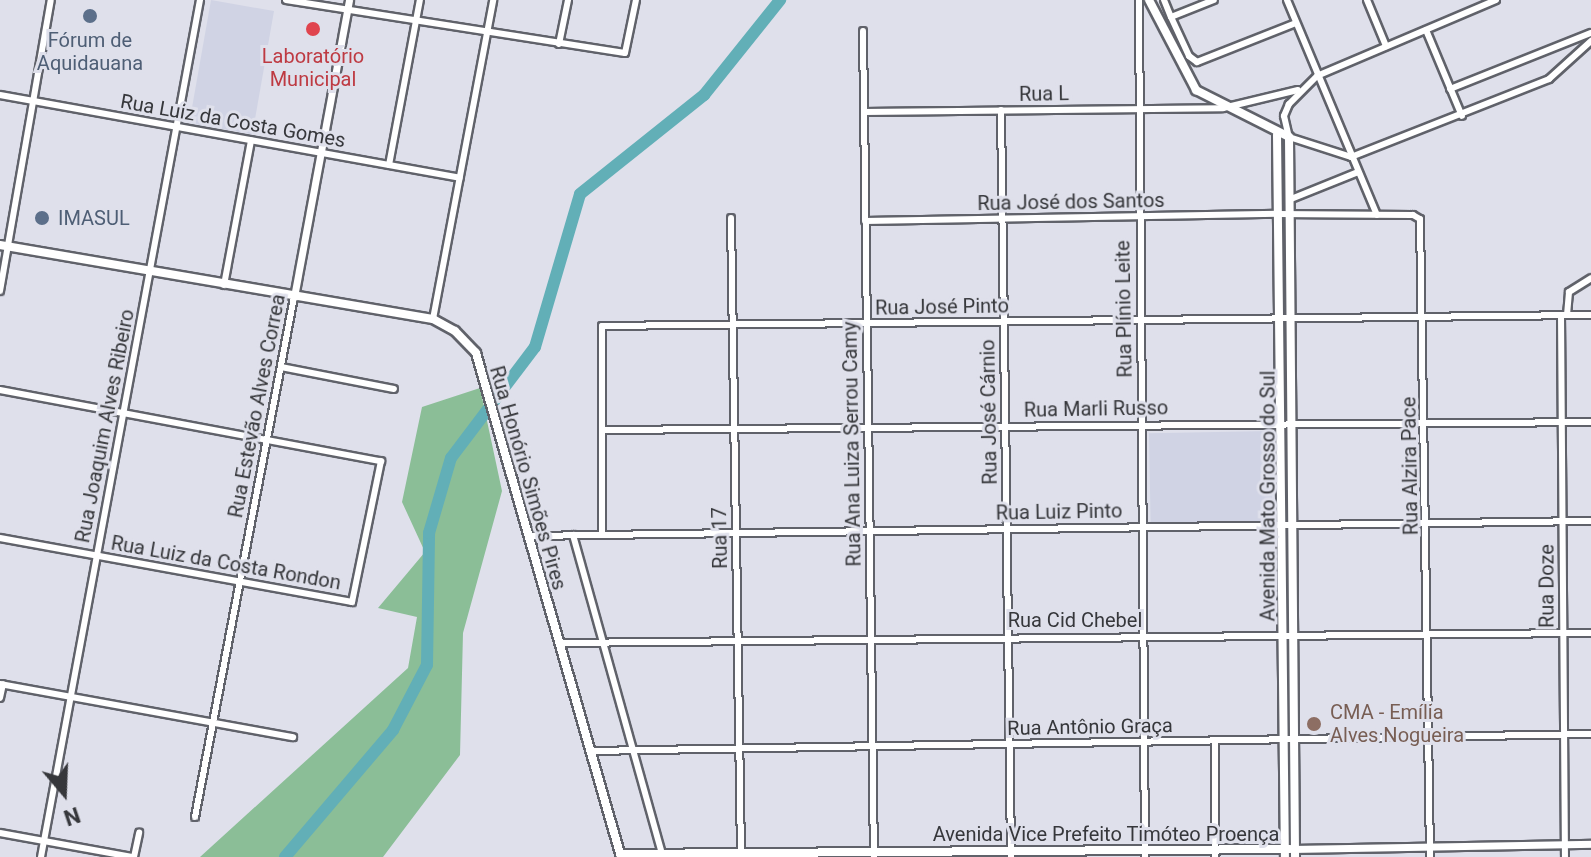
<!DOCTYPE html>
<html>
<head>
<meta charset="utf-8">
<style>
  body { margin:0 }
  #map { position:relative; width:1591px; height:857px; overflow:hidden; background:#dfe0eb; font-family:Roboto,sans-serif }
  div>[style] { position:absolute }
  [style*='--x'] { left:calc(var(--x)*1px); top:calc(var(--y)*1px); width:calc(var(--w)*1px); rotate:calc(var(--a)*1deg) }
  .built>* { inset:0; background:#d0d3e4; transform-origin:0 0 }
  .forest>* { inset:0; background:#8bbe97 }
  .river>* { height:12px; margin:-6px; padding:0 6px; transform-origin:6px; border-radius:6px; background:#62afb7 }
  .roads { filter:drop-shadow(2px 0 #60626a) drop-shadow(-2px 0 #60626a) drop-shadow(0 2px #60626a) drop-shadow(0 -2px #60626a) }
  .minor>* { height:6px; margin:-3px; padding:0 3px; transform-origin:3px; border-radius:3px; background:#fff }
  .tertiary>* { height:7px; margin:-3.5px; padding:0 3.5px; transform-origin:3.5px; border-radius:3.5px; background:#fff }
  .secondary>* { height:8px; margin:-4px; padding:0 4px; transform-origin:4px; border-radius:4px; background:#fff }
  .dots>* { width:22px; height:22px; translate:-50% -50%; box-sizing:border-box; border:4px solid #dfe0eb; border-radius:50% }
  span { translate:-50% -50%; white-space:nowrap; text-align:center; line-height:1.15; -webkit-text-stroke:6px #dfe0eb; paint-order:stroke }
  .service-label { font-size:20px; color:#4e5e75 }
  .left { translate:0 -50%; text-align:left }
  .health-label { font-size:20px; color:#be3a42 }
  .street-label { font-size:20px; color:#36373b }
  .education-label { font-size:20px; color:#785e54 }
  .north { position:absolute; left:24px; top:753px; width:80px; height:80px; -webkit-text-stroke:6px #dfe0eb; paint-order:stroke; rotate:161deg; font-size:22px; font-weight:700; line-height:32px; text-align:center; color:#36373b }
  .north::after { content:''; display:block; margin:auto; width:28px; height:36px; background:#36373b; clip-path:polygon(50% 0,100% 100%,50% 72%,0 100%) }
</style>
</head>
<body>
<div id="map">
  <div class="built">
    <div style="left:211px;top:0;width:64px;height:125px;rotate:10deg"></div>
    <div style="left:1271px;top:431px;width:92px;height:122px;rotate:89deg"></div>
  </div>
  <div class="forest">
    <div style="clip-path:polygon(480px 388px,502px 491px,463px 633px,460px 755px,383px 857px,200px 857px,408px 668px,417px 617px,378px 608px,425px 552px,402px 502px,422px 407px)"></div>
  </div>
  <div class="river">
    <div style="--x:285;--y:857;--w:167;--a:-49.6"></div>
    <div style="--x:393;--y:730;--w:73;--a:-62.4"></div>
    <div style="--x:427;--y:665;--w:132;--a:-89.1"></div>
    <div style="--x:429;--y:533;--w:78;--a:-73.7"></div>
    <div style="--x:451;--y:458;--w:139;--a:-52.9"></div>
    <div style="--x:535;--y:347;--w:159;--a:-73.6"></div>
    <div style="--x:580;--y:194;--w:159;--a:-38.6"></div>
    <div style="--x:704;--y:95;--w:122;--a:-51.3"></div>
  </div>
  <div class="roads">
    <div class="minor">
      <div style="--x:286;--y:0;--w:343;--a:8.9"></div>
      <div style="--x:625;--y:53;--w:54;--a:-78.3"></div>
      <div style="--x:1139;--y:0;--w:857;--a:89.6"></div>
      <div style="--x:1164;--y:0;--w:18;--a:68"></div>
      <div style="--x:1171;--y:17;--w:46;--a:-21.6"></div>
      <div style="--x:1287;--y:0;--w:233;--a:67.3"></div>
      <div style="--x:1367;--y:0;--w:50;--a:67.6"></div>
      <div style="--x:1496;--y:0;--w:194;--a:157"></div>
      <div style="--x:1317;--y:76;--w:40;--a:135"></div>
      <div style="--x:1289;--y:104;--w:13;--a:113"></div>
      <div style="--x:1284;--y:116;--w:22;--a:77"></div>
      <div style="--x:1289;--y:137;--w:65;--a:17.9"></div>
      <div style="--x:1351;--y:157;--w:213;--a:-21.5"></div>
      <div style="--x:1549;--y:79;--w:57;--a:-42.1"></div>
      <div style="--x:1171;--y:17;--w:43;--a:65.2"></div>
      <div style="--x:1189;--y:56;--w:10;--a:37"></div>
      <div style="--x:1197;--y:62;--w:106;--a:-21.5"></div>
      <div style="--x:1426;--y:30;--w:93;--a:67.3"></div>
      <div style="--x:863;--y:31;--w:826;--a:89.24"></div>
      <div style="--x:559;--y:44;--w:45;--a:-78.4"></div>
      <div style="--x:1450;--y:89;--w:152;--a:-21.7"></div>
      <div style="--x:0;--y:95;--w:467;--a:10.2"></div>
      <div style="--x:1001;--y:110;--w:747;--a:89.23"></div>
      <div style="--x:864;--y:112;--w:359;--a:-0.6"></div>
      <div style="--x:1223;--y:108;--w:77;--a:-13.5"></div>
      <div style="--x:389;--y:165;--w:168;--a:-79.4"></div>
      <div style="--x:1291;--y:199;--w:72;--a:-21.9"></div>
      <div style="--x:731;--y:218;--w:637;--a:89.1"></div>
      <div style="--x:865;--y:221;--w:413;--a:-1"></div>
      <div style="--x:1278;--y:214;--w:135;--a:0.4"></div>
      <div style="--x:1413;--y:215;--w:8;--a:30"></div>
      <div style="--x:1420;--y:219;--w:638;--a:89.1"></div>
      <div style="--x:224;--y:285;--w:147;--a:-79.4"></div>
      <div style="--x:0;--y:291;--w:295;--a:-80.1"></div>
      <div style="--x:1561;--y:315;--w:542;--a:89.58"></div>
      <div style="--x:1567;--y:315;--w:23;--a:-85"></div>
      <div style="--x:1569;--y:292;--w:26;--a:-32"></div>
      <div style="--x:433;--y:319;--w:325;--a:-79.3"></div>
      <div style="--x:281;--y:367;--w:115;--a:11"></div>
      <div style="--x:0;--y:390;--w:388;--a:10.6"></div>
      <div style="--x:381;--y:461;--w:144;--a:101.6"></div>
      <div style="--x:352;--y:602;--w:358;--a:-169.7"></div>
      <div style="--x:602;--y:430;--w:989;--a:-0.46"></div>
      <div style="--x:573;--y:535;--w:330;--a:74.4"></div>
      <div style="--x:602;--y:535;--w:209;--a:-90"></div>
      <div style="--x:602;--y:326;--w:989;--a:-0.64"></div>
      <div style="--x:528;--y:536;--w:1063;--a:-0.81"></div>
      <div style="--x:559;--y:643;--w:1032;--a:-0.56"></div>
      <div style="--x:0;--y:684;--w:298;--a:10.3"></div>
      <div style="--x:0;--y:698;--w:14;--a:-78"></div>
      <div style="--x:590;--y:751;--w:1001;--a:-0.97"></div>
      <div style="--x:195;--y:817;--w:529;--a:-79.22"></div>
      <div style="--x:0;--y:833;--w:134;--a:10.3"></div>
      <div style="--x:41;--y:857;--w:872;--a:-79.49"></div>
      <div style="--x:134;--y:857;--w:25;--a:-78"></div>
      <div style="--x:1215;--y:857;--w:116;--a:-90"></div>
    </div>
    <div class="tertiary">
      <div style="--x:294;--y:297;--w:302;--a:-79.5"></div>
      <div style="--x:1295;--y:849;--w:296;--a:-1"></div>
    </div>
    <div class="secondary">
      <div style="--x:1149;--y:0;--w:102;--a:62.4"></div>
      <div style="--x:1196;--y:90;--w:104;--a:26.8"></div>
      <div style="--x:1289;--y:137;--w:720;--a:89.52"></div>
      <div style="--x:1277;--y:135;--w:722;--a:89.37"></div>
      <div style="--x:0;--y:245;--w:439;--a:9.7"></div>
      <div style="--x:433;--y:319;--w:25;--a:29"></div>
      <div style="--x:455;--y:331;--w:30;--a:46"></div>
      <div style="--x:476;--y:353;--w:524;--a:73.95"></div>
      <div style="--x:620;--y:854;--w:670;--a:-0.43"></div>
    </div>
  </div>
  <div class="dots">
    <div style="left:90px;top:16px;background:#5c6f8a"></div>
    <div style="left:313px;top:29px;background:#e0444e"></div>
    <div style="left:42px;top:218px;background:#5c6f8a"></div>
    <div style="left:1314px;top:724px;background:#8d6e63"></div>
  </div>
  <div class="service-label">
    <span style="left:90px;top:52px">Fórum de<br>Aquidauana</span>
    <span class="left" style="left:58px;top:218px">IMASUL</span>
  </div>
  <div class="health-label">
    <span style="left:313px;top:68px">Laboratório<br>Municipal</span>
  </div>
  <div class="street-label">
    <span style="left:1044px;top:94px;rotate:-1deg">Rua L</span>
    <span style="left:233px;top:121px;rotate:10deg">Rua Luiz da Costa Gomes</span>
    <span style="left:1071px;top:202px;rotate:-1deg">Rua José dos Santos</span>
    <span style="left:942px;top:307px;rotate:-1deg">Rua José Pinto</span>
    <span style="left:1124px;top:309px;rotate:-91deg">Rua Plínio Leite</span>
    <span style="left:257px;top:406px;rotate:-79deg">Rua Estevão Alves Correa</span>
    <span style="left:1096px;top:409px;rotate:-1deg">Rua Marli Russo</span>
    <span style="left:989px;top:412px;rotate:-91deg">Rua José Cárnio</span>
    <span style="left:105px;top:426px;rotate:-79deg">Rua Joaquim Alves Ribeiro</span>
    <span style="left:852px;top:444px;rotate:-91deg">Rua Ana Luiza Serrou Camy</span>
    <span style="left:1410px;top:466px;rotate:-91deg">Rua Alzira Pace</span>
    <span style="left:528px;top:478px;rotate:74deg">Rua Honório Simões Pires</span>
    <span style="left:1268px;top:496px;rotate:-90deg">Avenida Mato Grosso do Sul</span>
    <span style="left:1059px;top:512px;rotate:-1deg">Rua Luiz Pinto</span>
    <span style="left:720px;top:538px;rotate:-91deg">Rua 17</span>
    <span style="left:226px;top:563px;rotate:10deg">Rua Luiz da Costa Rondon</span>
    <span style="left:1547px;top:586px;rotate:-90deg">Rua Doze</span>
    <span style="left:1075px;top:620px">Rua Cid Chebel</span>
    <span style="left:1090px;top:727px;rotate:-1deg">Rua Antônio Graça</span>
    <span style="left:1106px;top:834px">Avenida Vice Prefeito Timóteo Proença</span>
  </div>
  <div class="education-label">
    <span class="left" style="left:1330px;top:724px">CMA - Emília<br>Alves Nogueira</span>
  </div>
  <div class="north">N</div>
</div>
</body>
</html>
